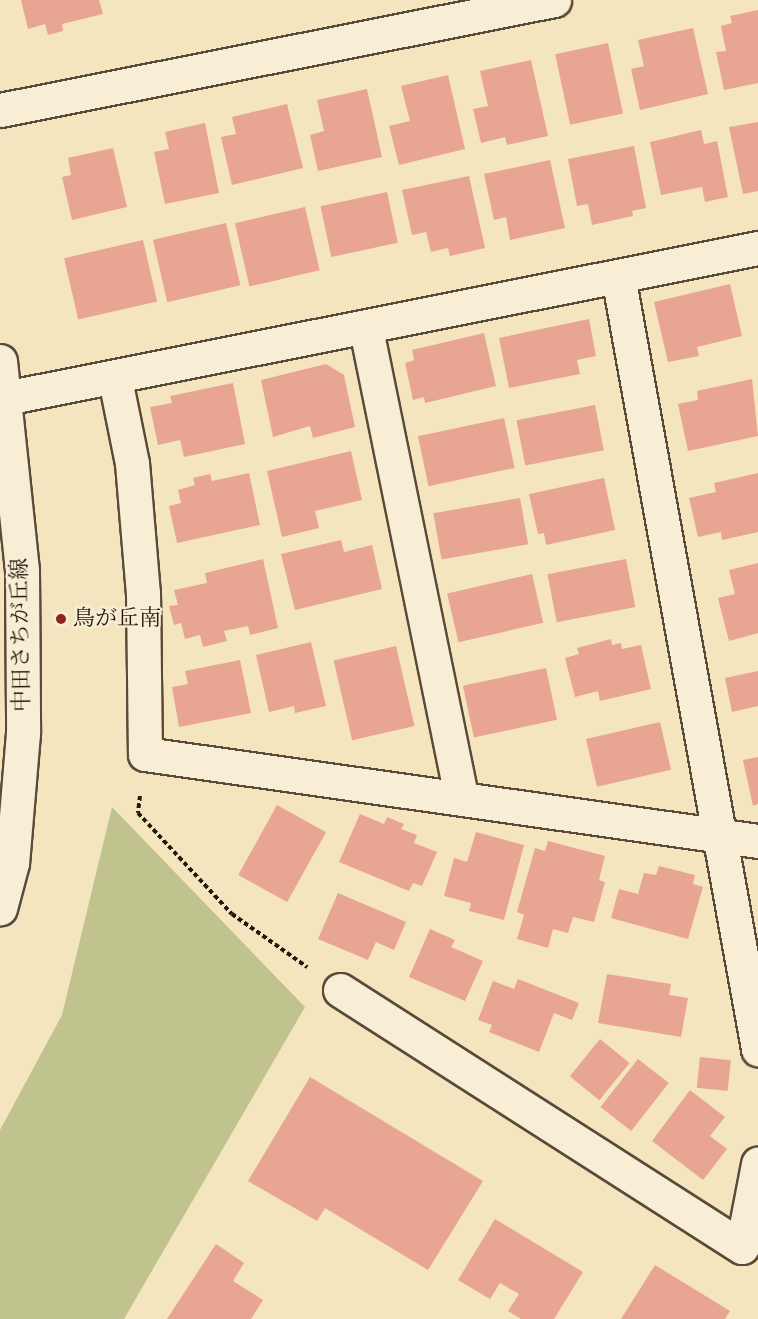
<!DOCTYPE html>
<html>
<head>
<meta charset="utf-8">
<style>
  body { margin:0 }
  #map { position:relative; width:758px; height:1319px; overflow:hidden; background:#f4e5be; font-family:"IM FELL DW Pica","Noto Serif JP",serif }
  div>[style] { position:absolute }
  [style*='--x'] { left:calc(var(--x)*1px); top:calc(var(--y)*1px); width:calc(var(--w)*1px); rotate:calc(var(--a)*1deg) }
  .green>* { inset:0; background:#c0c38e }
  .building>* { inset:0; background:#e8a591; transform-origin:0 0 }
  .path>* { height:4px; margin-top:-2px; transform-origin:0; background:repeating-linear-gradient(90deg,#26170d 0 4.5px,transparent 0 7.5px) }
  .roads { filter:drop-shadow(2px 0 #5a4a39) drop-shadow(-2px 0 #5a4a39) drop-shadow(0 2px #5a4a39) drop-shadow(0 -2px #5a4a39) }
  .minor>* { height:33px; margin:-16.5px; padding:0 16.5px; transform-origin:16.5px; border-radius:16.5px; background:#f8eed5 }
  .tertiary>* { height:33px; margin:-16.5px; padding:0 16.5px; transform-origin:16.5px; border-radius:16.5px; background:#f8eed5 }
  .dots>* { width:16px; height:16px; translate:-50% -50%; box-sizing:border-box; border:3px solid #f8eed5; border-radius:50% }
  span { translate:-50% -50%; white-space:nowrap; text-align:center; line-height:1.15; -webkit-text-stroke:4.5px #f8eed5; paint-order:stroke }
  .poi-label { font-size:22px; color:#26170d }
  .left { translate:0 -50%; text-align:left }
  .street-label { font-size:22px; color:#26170d }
</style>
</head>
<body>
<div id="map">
  <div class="green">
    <div style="clip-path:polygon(112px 807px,305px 1007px,124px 1319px,0 1319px,0 1130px,62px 1015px)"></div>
  </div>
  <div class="building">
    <div style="clip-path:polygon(21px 0,99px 0,103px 14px,62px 24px,63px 31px,48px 35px,45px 24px,28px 29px)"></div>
    <div style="clip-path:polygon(758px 10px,758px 83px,724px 90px,716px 52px,726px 51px,721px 26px,732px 23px,730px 16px)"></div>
    <div style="clip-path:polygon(693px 28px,708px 94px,640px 110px,631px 69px,644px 66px,638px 40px)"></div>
    <div style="left:608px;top:43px;width:72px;height:54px;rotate:78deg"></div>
    <div style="clip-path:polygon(531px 60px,548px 136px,507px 145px,505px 137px,481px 143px,473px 109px,488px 106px,480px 71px)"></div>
    <div style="clip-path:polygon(448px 75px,465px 149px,399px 165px,389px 126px,410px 121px,401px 86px)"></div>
    <div style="clip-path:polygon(367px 89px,382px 157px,318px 171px,310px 135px,324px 131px,317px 100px)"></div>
    <div style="clip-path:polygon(287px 104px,303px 168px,232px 185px,221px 137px,236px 134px,232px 117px)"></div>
    <div style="clip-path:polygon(758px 122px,758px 191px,743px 194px,729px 127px)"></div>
    <div style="clip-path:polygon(205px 123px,219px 193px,165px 204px,154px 152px,169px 149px,165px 132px)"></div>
    <div style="clip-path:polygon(701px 130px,704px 144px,717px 141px,728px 197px,705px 202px,702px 187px,661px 195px,650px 142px)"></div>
    <div style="clip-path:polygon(634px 146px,646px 208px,632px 211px,633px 216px,592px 225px,588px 204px,577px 206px,568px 159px)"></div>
    <div style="clip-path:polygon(113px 148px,127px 207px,72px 220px,62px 177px,71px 175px,68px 158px)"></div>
    <div style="clip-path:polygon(550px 160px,565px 228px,510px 240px,506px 217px,494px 220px,484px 174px)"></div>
    <div style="clip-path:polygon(469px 176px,485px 248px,450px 256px,448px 248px,431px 252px,426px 232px,412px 235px,402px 190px)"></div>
    <div style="left:387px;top:192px;width:52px;height:68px;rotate:78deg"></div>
    <div style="left:305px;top:207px;width:65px;height:72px;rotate:77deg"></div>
    <div style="left:226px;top:223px;width:64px;height:75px;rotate:77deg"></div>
    <div style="left:143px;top:240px;width:63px;height:81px;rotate:77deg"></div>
    <div style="clip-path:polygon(730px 284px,742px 336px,697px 347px,699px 356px,668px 362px,654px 302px)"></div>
    <div style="clip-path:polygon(589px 319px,596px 356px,577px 360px,580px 374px,509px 388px,499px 338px)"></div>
    <div style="clip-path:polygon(484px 333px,496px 386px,425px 403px,424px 397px,413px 400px,405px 363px,414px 360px,412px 350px)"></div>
    <div style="clip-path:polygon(326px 364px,344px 375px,355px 427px,313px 438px,310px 426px,273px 437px,261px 380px)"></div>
    <div style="clip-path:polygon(752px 379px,758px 436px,688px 451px,678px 404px,698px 400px,697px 391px)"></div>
    <div style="clip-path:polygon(233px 383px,245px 444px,184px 457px,180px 440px,158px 445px,150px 407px,172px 403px,170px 396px)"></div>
    <div style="left:595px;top:405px;width:46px;height:80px;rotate:79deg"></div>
    <div style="left:504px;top:418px;width:51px;height:88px;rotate:78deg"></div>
    <div style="clip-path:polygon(351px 451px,362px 500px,315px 511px,319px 528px,282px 537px,267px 471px)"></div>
    <div style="clip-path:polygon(249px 473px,260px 525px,177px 543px,169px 506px,181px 503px,178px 490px,195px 485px,193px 478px,210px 474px,212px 481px)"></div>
    <div style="clip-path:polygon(758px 473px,758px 532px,722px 540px,721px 532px,698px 537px,689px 498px,716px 492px,714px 483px)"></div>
    <div style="clip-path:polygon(604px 478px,615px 530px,546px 545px,544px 533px,538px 534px,529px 494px)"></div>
    <div style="left:520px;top:498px;width:47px;height:88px;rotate:80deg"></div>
    <div style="clip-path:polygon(341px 540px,344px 552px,372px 545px,382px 589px,295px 610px,281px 554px)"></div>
    <div style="clip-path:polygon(263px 559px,278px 628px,250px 635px,248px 626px,224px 631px,227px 641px,203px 647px,200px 635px,185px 639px,181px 623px,174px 625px,169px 606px,178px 605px,174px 590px,207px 583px,205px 573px)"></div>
    <div style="left:626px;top:559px;width:49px;height:80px;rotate:79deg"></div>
    <div style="clip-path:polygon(758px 563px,758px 633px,729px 641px,718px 598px,735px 594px,729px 570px)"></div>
    <div style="left:532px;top:574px;width:50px;height:87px;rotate:77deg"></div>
    <div style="clip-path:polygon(611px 639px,612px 645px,621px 643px,622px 649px,641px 645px,651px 689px,600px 701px,598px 691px,575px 697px,565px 658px,579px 654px,577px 648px)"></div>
    <div style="clip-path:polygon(311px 642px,326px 706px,295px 713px,294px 706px,269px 712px,256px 655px)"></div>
    <div style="left:396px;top:646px;width:82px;height:64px;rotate:77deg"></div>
    <div style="clip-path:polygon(240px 660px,251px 713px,179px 727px,172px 687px,188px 684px,185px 671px)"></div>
    <div style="left:546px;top:668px;width:53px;height:85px;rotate:78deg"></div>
    <div style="clip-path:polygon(758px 671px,758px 706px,732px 712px,725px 678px)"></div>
    <div style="left:660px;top:722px;width:49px;height:76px;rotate:77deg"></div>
    <div style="clip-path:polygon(758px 757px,758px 804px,753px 806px,743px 760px)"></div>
    <div style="left:277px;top:805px;width:56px;height:80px;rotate:29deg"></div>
    <div style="clip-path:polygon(360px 814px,384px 824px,387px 817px,404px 824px,401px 829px,417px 835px,414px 843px,437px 852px,422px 886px,413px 883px,409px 891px,339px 862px)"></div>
    <div style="clip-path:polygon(476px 832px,524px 845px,504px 920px,469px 911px,471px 903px,444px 896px,454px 858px,467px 862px)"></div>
    <div style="clip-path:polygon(548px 841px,605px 856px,599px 880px,605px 882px,594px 922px,573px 917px,568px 933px,553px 929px,548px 948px,517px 939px,524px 915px,517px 912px,535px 848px,545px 851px)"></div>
    <div style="clip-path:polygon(659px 866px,695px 875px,693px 884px,703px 887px,688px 939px,611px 918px,619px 889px,638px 894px,644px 873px,656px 875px)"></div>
    <div style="clip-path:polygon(338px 893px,406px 922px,394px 950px,376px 942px,368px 960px,318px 939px)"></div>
    <div style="clip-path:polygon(430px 929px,455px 940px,451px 947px,483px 961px,465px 1001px,409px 977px)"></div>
    <div style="clip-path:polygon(607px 974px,671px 984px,669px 995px,688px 998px,681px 1037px,598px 1023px)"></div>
    <div style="clip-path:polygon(518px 979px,579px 1003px,572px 1020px,554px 1013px,539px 1052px,489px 1032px,492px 1025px,478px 1020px,493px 981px,514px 989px)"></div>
    <div style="left:600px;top:1039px;width:38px;height:48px;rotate:39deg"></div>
    <div style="left:700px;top:1057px;width:31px;height:31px;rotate:6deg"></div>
    <div style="left:638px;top:1059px;width:39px;height:61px;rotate:38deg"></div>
    <div style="clip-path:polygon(310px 1077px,483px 1181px,428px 1270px,325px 1208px,317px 1221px,248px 1181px)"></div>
    <div style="clip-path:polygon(690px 1090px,725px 1117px,710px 1136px,727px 1149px,703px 1180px,652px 1141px)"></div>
    <div style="clip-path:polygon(495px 1219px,583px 1272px,554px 1319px,521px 1319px,508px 1311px,519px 1294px,500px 1283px,490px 1299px,458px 1280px)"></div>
    <div style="clip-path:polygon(216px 1244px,244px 1263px,233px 1281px,263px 1300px,251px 1319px,167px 1319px)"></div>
    <div style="clip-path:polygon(655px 1265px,730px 1311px,725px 1319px,621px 1319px)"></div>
  </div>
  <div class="path">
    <div style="--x:140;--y:796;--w:17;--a:97"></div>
    <div style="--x:138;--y:813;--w:138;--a:47.1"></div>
    <div style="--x:232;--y:914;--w:92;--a:35.2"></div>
  </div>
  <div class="roads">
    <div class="minor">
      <div style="--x:618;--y:276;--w:786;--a:79.73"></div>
      <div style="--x:366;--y:329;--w:478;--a:78.5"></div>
      <div style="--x:115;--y:379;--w:86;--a:78.6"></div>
      <div style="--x:132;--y:463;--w:130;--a:85.2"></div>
      <div style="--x:143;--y:593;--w:161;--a:89.3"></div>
      <div style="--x:145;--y:754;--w:619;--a:8.08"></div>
      <div style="--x:0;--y:399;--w:773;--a:-11.27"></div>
      <div style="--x:340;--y:990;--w:477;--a:32.6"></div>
      <div style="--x:742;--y:1247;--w:85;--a:-79.1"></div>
    </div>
    <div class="tertiary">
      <div style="--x:0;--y:110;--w:565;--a:-11.23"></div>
      <div style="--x:0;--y:361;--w:211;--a:84"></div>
      <div style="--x:22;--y:571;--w:162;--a:89.6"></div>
      <div style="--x:23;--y:733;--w:130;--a:94.8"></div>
      <div style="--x:12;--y:863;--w:47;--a:104.9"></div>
    </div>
  </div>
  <div class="dots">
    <div style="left:61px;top:619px;background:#8f2418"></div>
  </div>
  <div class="poi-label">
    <span class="left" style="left:73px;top:619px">鳥が丘南</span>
  </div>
  <div class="street-label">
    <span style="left:21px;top:635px;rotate:-91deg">中田さちが丘線</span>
  </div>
</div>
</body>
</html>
